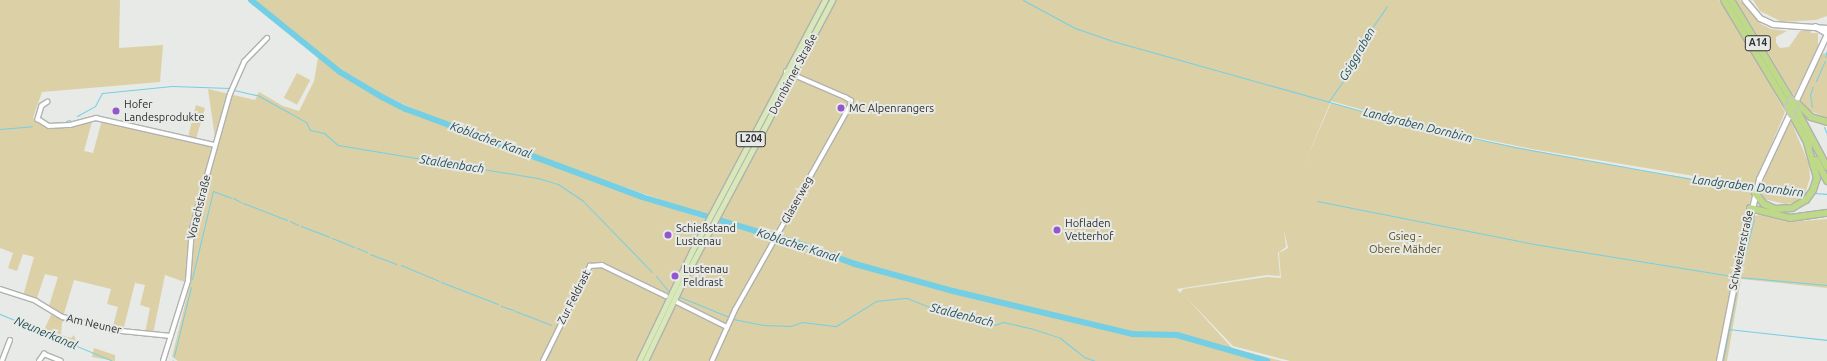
<!DOCTYPE html>
<html>
<head>
<meta charset="utf-8">
<style>
  body { margin:0 }
  #map { position:relative; width:1827px; height:361px; overflow:hidden; background:#e7eae7; font-family:Ubuntu,sans-serif }
  div>[style] { position:absolute }
  [style*='--x'] { left:calc(var(--x)*1px); top:calc(var(--y)*1px); width:calc(var(--w)*1px); rotate:calc(var(--a)*1deg) }
  .green>* { inset:0; background:#dcd0a6; transform-origin:0 0 }
  .stream>* { height:1px; margin:-0.5px; padding:0 0.5px; transform-origin:0.5px; border-radius:0.5px; background:#75cfe4 }
  .river>* { height:6px; margin:-3px; padding:0 3px; transform-origin:3px; border-radius:3px; background:#75cfe4 }
  .roads { filter:drop-shadow(1px 0 #b0b2b0) drop-shadow(-1px 0 #b0b2b0) drop-shadow(0 1px #b0b2b0) drop-shadow(0 -1px #b0b2b0) }
  .minor>* { height:3.5px; margin:-1.75px; padding:0 1.75px; transform-origin:1.75px; border-radius:1.75px; background:#fff }
  .secondary>* { height:4.5px; margin:-2.25px; padding:0 2.25px; transform-origin:2.25px; border-radius:2.25px; background:#fff }
  .primary>* { height:5px; margin:-2.5px; padding:0 2.5px; transform-origin:2.5px; border-radius:2.5px; background:#d8e8b8 }
  .motorway>* { height:6px; margin:-3px; padding:0 3px; transform-origin:3px; border-radius:3px; background:#bed988 }
  .bridges { filter:drop-shadow(1px 0 #c4c5c5) drop-shadow(-1px 0 #c4c5c5) drop-shadow(0 1px #c4c5c5) drop-shadow(0 -1px #c4c5c5) }
  .motorway-bridge>* { height:6px; margin:-3px; padding:0 3px; transform-origin:3px; border-radius:3px; background:#bed988 }
  .dots>* { width:11px; height:11px; translate:-50% -50%; box-sizing:border-box; border:2px solid #e7eae7; border-radius:50% }
  span { translate:-50% -50%; white-space:nowrap; text-align:center; line-height:1.15; -webkit-text-stroke:4px #e7eae7; paint-order:stroke }
  .shield-label span { padding:1px 3px; background:#e7eae7; border:1px solid; border-radius:3px; -webkit-text-stroke-width:0 }
  .shield-label { font-size:10px; color:#2e2f2f; font-weight:700 }
  .street-label { font-size:11px; color:#2e2f2f }
  .poi-label { font-size:11px; color:#2e2f2f }
  .left { translate:0 -50%; text-align:left }
  .park-label { font-size:11px; color:#5d4f1b }
  .water-label { font-size:12px; color:#264f58; font-style:italic }
</style>
</head>
<body>
<div id="map">
  <div class="green">
    <div style="clip-path:polygon(evenodd,0 0,120px 0,119px 48px,163px 45px,160px 82px,42px 92px,33px 118px,37px 123px,49px 126px,64px 126px,93px 118px,84px 151px,93px 153px,102px 120px,215px 145px,195px 218px,191px 240px,216px 145px,208px 89px,255px 100px,257px 96px,253px 94px,234px 89px,257px 95px,259px 92px,283px 106px,299px 111px,314px 81px,318px 58px,385px 101px,420px 116px,635px 196px,716px 223px,718px 220px,551px 161px,420px 112px,380px 93px,337px 67px,255px 0,1719px 0,1746px 41px,1785px 112px,1754px 186px,1532px 149px,1420px 126px,1331px 101px,1303px 167px,1331px 103px,1452px 135px,1650px 172px,1753px 188px,1721px 336px,1718px 361px,1290px 361px,1233px 346px,1184px 295px,1232px 348px,1282px 361px,178px 361px,172px 357px,190px 284px,165px 275px,153px 334px,145px 333px,150px 308px,140px 305px,145px 285px,135px 283px,123px 331px,112px 330px,118px 307px,107px 304px,111px 289px,74px 280px,63px 317px,48px 309px,58px 277px,45px 274px,36px 301px,23px 296px,34px 257px,23px 254px,17px 271px,8px 268px,13px 253px,0 248px,0 0,1284px 230px,1288px 248px,1279px 253px,1281px 278px,1267px 277px,1183px 289px,1180px 293px,1177px 289px,1267px 275px,1280px 276px,1278px 253px,1286px 247px,1284px 230px)"></div>
    <div style="clip-path:polygon(1736px 0,1740px 0,1761px 24px,1771px 29px,1787px 31px,1776px 37px,1776px 43px,1780px 48px,1789px 47px,1800px 31px,1811px 30px,1811px 33px,1818px 33px,1818px 46px,1794px 96px)"></div>
    <div style="clip-path:polygon(1753px 0,1827px 0,1827px 16px,1816px 20px,1782px 22px,1760px 11px)"></div>
    <div style="clip-path:polygon(1827px 53px,1827px 118px,1804px 108px,1797px 102px,1820px 54px)"></div>
    <div style="left:297px;top:73px;width:15px;height:28px;rotate:28deg"></div>
    <div style="clip-path:polygon(196px 105px,205px 108px,196px 139px,188px 137px)"></div>
    <div style="clip-path:polygon(1790px 119px,1809px 164px,1810px 178px,1804px 197px,1797px 202px,1785px 204px,1764px 199px,1761px 191px,1769px 160px)"></div>
    <div style="clip-path:polygon(1763px 215px,1788px 222px,1827px 219px,1827px 288px,1741px 279px,1727px 361px,1721px 361px,1725px 334px,1748px 229px,1752px 216px)"></div>
    <div style="clip-path:polygon(52px 313px,65px 319px,62px 323px,61px 335px,71px 338px,74px 335px,76px 341px,44px 330px)"></div>
    <div style="clip-path:polygon(94px 348px,115px 355px,115px 361px,92px 357px)"></div>
  </div>
  <div class="stream">
    <div style="--x:1023;--y:0;--w:59;--a:28.3"></div>
    <div style="--x:1075;--y:28;--w:36;--a:19"></div>
    <div style="--x:1109;--y:40;--w:310;--a:15.7"></div>
    <div style="--x:1407;--y:124;--w:109;--a:12.1"></div>
    <div style="--x:1514;--y:147;--w:215;--a:10.2"></div>
    <div style="--x:1726;--y:185;--w:29;--a:6"></div>
    <div style="--x:1825;--y:57;--w:7;--a:-74"></div>
    <div style="--x:1816;--y:81;--w:22;--a:-66"></div>
    <div style="--x:234;--y:90;--w:26;--a:13"></div>
    <div style="--x:259;--y:96;--w:54;--a:29"></div>
    <div style="--x:306;--y:122;--w:9;--a:63"></div>
    <div style="--x:310;--y:130;--w:14;--a:12"></div>
    <div style="--x:324;--y:133;--w:18;--a:41"></div>
    <div style="--x:338;--y:145;--w:203;--a:9.4"></div>
    <div style="--x:538;--y:178;--w:21;--a:17"></div>
    <div style="--x:558;--y:184;--w:30;--a:34"></div>
    <div style="--x:583;--y:201;--w:99;--a:45.8"></div>
    <div style="--x:1329;--y:101;--w:40;--a:-55.1"></div>
    <div style="--x:1352;--y:68;--w:29;--a:-68"></div>
    <div style="--x:1363;--y:41;--w:42;--a:-55.6"></div>
    <div style="--x:1812;--y:107;--w:12;--a:-99"></div>
    <div style="--x:1810;--y:95;--w:9;--a:-72"></div>
    <div style="--x:77;--y:116;--w:21;--a:-29"></div>
    <div style="--x:95;--y:106;--w:15;--a:-62"></div>
    <div style="--x:102;--y:93;--w:70;--a:-5.7"></div>
    <div style="--x:172;--y:86;--w:58;--a:2"></div>
    <div style="--x:66;--y:121;--w:4;--a:-14"></div>
    <div style="--x:55;--y:123;--w:7;--a:-8"></div>
    <div style="--x:1824;--y:127;--w:8;--a:67"></div>
    <div style="--x:0;--y:129;--w:32;--a:-5"></div>
    <div style="--x:1758;--y:188;--w:50;--a:5.7"></div>
    <div style="--x:1814;--y:193;--w:13;--a:4"></div>
    <div style="--x:233;--y:198;--w:9;--a:27"></div>
    <div style="--x:1317;--y:201;--w:227;--a:11.2"></div>
    <div style="--x:1540;--y:245;--w:194;--a:9.2"></div>
    <div style="--x:243;--y:203;--w:47;--a:21.1"></div>
    <div style="--x:290;--y:221;--w:9;--a:27"></div>
    <div style="--x:301;--y:226;--w:30;--a:21"></div>
    <div style="--x:332;--y:238;--w:24;--a:22"></div>
    <div style="--x:357;--y:248;--w:11;--a:22"></div>
    <div style="--x:370;--y:254;--w:28;--a:21"></div>
    <div style="--x:401;--y:265;--w:41;--a:22.8"></div>
    <div style="--x:1740;--y:273;--w:56;--a:-75.5"></div>
    <div style="--x:656;--y:276;--w:19;--a:51"></div>
    <div style="--x:1739;--y:277;--w:88;--a:5.2"></div>
    <div style="--x:192;--y:279;--w:90;--a:-76.6"></div>
    <div style="--x:213;--y:191;--w:19;--a:21"></div>
    <div style="--x:441;--y:282;--w:61;--a:21.1"></div>
    <div style="--x:680;--y:297;--w:53;--a:22.2"></div>
    <div style="--x:501;--y:306;--w:13;--a:18"></div>
    <div style="--x:515;--y:311;--w:39;--a:21"></div>
    <div style="--x:0;--y:314;--w:122;--a:22.6"></div>
    <div style="--x:733;--y:319;--w:31;--a:11"></div>
    <div style="--x:763;--y:325;--w:28;--a:2"></div>
    <div style="--x:791;--y:326;--w:12;--a:-20"></div>
    <div style="--x:802;--y:322;--w:34;--a:7"></div>
    <div style="--x:836;--y:326;--w:47;--a:-32"></div>
    <div style="--x:876;--y:301;--w:31;--a:-6"></div>
    <div style="--x:907;--y:298;--w:37;--a:22"></div>
    <div style="--x:941;--y:312;--w:49;--a:8.3"></div>
    <div style="--x:989;--y:319;--w:8;--a:45"></div>
    <div style="--x:995;--y:325;--w:9;--a:-21"></div>
    <div style="--x:1003;--y:322;--w:28;--a:13"></div>
    <div style="--x:1030;--y:328;--w:32;--a:18"></div>
    <div style="--x:1060;--y:338;--w:31;--a:38"></div>
    <div style="--x:1084;--y:357;--w:12;--a:20"></div>
    <div style="--x:1728;--y:329;--w:100;--a:6.3"></div>
    <div style="--x:174;--y:356;--w:71;--a:-76.2"></div>
    <div style="--x:547;--y:358;--w:9;--a:-63"></div>
    <div style="--x:172;--y:361;--w:1;--a:-45"></div>
    <div style="--x:1723;--y:361;--w:80;--a:-79.2"></div>
  </div>
  <div class="river">
    <div style="--x:251;--y:0;--w:114;--a:39"></div>
    <div style="--x:340;--y:72;--w:49;--a:30.8"></div>
    <div style="--x:382;--y:97;--w:27;--a:27"></div>
    <div style="--x:406;--y:109;--w:252;--a:20.4"></div>
    <div style="--x:642;--y:197;--w:168;--a:16.6"></div>
    <div style="--x:803;--y:245;--w:55;--a:20.1"></div>
    <div style="--x:855;--y:264;--w:102;--a:15.4"></div>
    <div style="--x:953;--y:291;--w:184;--a:13.5"></div>
    <div style="--x:1132;--y:334;--w:45;--a:1.3"></div>
    <div style="--x:1177;--y:335;--w:94;--a:16.1"></div>
  </div>
  <div class="roads">
    <div class="minor">
      <div style="--x:48;--y:102;--w:7;--a:146"></div>
      <div style="--x:42;--y:106;--w:14;--a:107"></div>
      <div style="--x:38;--y:119;--w:13;--a:32"></div>
      <div style="--x:49;--y:126;--w:21;--a:-3"></div>
      <div style="--x:70;--y:125;--w:27;--a:-15"></div>
      <div style="--x:96;--y:118;--w:122;--a:12.8"></div>
      <div style="--x:0;--y:289;--w:38;--a:18"></div>
      <div style="--x:36;--y:301;--w:31;--a:31"></div>
      <div style="--x:63;--y:317;--w:51;--a:14.9"></div>
      <div style="--x:112;--y:330;--w:59;--a:5.8"></div>
      <div style="--x:677;--y:302;--w:56;--a:26.6"></div>
      <div style="--x:2;--y:361;--w:22;--a:-69"></div>
      <div style="--x:39;--y:361;--w:9;--a:-54"></div>
      <div style="--x:44;--y:354;--w:18;--a:22"></div>
      <div style="--x:163;--y:361;--w:84;--a:-72.6"></div>
      <div style="--x:188;--y:281;--w:52;--a:-85.6"></div>
      <div style="--x:192;--y:229;--w:140;--a:-74.3"></div>
      <div style="--x:230;--y:94;--w:35;--a:-66"></div>
      <div style="--x:244;--y:62;--w:33;--a:-46"></div>
      <div style="--x:543;--y:361;--w:106;--a:-63.7"></div>
      <div style="--x:590;--y:266;--w:12;--a:-5"></div>
      <div style="--x:602;--y:265;--w:71;--a:25.8"></div>
      <div style="--x:712;--y:361;--w:56;--a:-65.7"></div>
      <div style="--x:735;--y:310;--w:234;--a:-60.6"></div>
      <div style="--x:850;--y:106;--w:5;--a:-79"></div>
      <div style="--x:851;--y:101;--w:6;--a:-149"></div>
      <div style="--x:846;--y:98;--w:65;--a:-156.6"></div>
    </div>
    <div class="secondary">
      <div style="--x:1745;--y:0;--w:23;--a:50"></div>
      <div style="--x:1760;--y:18;--w:14;--a:25"></div>
      <div style="--x:1773;--y:24;--w:54;--a:4.2"></div>
      <div style="--x:1815;--y:26;--w:14;--a:30"></div>
      <div style="--x:1719;--y:361;--w:88;--a:-78.8"></div>
      <div style="--x:1736;--y:275;--w:99;--a:-76.5"></div>
      <div style="--x:1759;--y:179;--w:160;--a:-64.9"></div>
    </div>
    <div class="primary">
      <div style="--x:639;--y:361;--w:122;--a:-64.3"></div>
      <div style="--x:692;--y:251;--w:284;--a:-62.1"></div>
      <div style="--x:645;--y:361;--w:98;--a:-64.5"></div>
      <div style="--x:687;--y:273;--w:309;--a:-62"></div>
    </div>
    <div class="motorway">
      <div style="--x:1724;--y:0;--w:125;--a:59.1"></div>
      <div style="--x:1731;--y:0;--w:117;--a:59"></div>
      <div style="--x:1797;--y:103;--w:20;--a:45"></div>
      <div style="--x:1811;--y:117;--w:17;--a:17"></div>
      <div style="--x:1795;--y:107;--w:68;--a:61.9"></div>
      <div style="--x:1792;--y:114;--w:36;--a:62"></div>
      <div style="--x:1816;--y:160;--w:24;--a:62"></div>
      <div style="--x:1755;--y:193;--w:14;--a:51"></div>
      <div style="--x:1764;--y:204;--w:12;--a:24"></div>
      <div style="--x:1775;--y:209;--w:17;--a:-3"></div>
      <div style="--x:1792;--y:208;--w:16;--a:-30"></div>
      <div style="--x:1806;--y:200;--w:12;--a:-55"></div>
      <div style="--x:1813;--y:190;--w:13;--a:-72"></div>
      <div style="--x:1817;--y:178;--w:36;--a:-106"></div>
      <div style="--x:1750;--y:208;--w:41;--a:14"></div>
      <div style="--x:1790;--y:218;--w:37;--a:-8"></div>
    </div>
  </div>
  <div class="bridges">
    <div class="motorway-bridge">
      <div style="--x:1791;--y:100;--w:8;--a:60"></div>
      <div style="--x:1788;--y:107;--w:8;--a:60"></div>
    </div>
  </div>
  <div class="dots">
    <div style="left:841px;top:108px;background:#9356cc"></div>
    <div style="left:116px;top:111px;background:#9356cc"></div>
    <div style="left:1057px;top:230px;background:#9356cc"></div>
    <div style="left:668px;top:235px;background:#9356cc"></div>
    <div style="left:675px;top:276px;background:#9356cc"></div>
  </div>
  <div class="shield-label">
    <span style="left:1758px;top:43px">A14</span>
    <span style="left:751px;top:139px">L204</span>
  </div>
  <div class="street-label">
    <span style="left:793px;top:74px;rotate:-62deg">Dornbirner Straße</span>
    <span style="left:797px;top:200px;rotate:-61deg">Glaserweg</span>
    <span style="left:199px;top:207px;rotate:-76deg">Vorachstraße</span>
    <span style="left:1741px;top:250px;rotate:-78deg">Schweizerstraße</span>
    <span style="left:574px;top:297px;rotate:-63deg">Zur Feldrast</span>
    <span style="left:94px;top:324px;rotate:13deg">Am Neuner</span>
  </div>
  <div class="poi-label">
    <span class="left" style="left:124px;top:111px">Hofer<br>Landesprodukte</span>
    <span class="left" style="left:849px;top:108px">MC Alpenrangers</span>
    <span class="left" style="left:1065px;top:230px">Hofladen<br>Vetterhof</span>
    <span class="left" style="left:676px;top:235px">Schießstand<br>Lustenau</span>
    <span class="left" style="left:683px;top:276px">Lustenau<br>Feldrast</span>
  </div>
  <div class="park-label">
    <span style="left:1405px;top:243px">Gsieg -<br>Obere Mähder</span>
  </div>
  <div class="water-label">
    <span style="left:1357px;top:54px;rotate:-60deg">Gsiggraben</span>
    <span style="left:1418px;top:125px;rotate:14deg">Landgraben Dornbirn</span>
    <span style="left:491px;top:140px;rotate:20deg">Koblacher Kanal</span>
    <span style="left:452px;top:164px;rotate:9deg">Staldenbach</span>
    <span style="left:1748px;top:186px;rotate:7deg">Landgraben Dornbirn</span>
    <span style="left:798px;top:245px;rotate:18deg">Koblacher Kanal</span>
    <span style="left:962px;top:315px;rotate:14deg">Staldenbach</span>
    <span style="left:46px;top:333px;rotate:23deg">Neunerkanal</span>
  </div>
</div>
</body>
</html>
